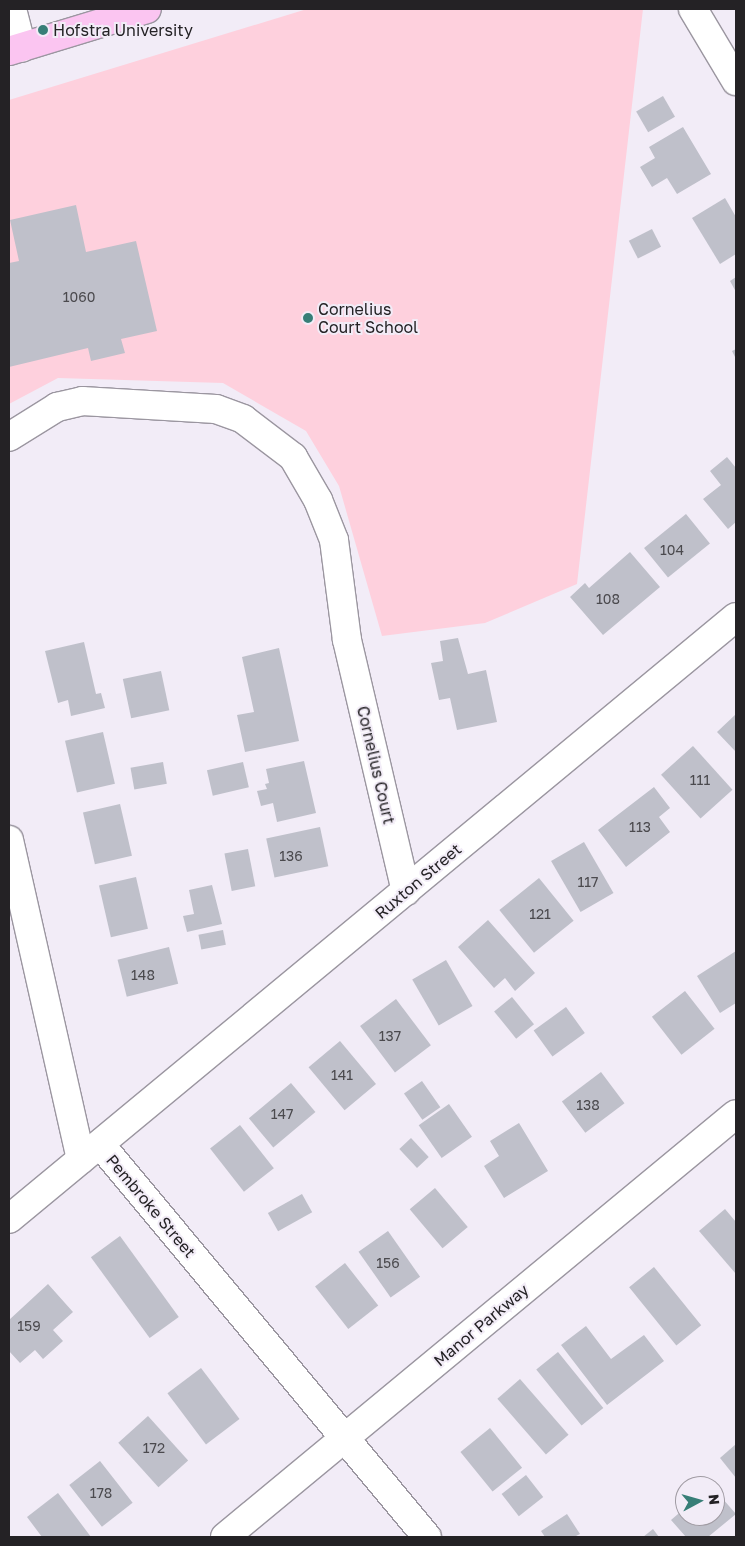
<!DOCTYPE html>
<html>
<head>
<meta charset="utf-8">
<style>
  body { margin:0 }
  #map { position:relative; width:745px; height:1546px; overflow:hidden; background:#f2ecf7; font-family:"Golos Text",sans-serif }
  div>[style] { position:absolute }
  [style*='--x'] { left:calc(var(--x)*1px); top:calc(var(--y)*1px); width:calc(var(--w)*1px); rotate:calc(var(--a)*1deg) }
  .green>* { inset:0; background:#fed0dd }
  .building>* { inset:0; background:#bfc0ca; transform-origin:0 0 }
  .roads { filter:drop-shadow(1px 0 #9b96a0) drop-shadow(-1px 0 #9b96a0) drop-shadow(0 1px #9b96a0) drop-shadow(0 -1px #9b96a0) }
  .minor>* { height:28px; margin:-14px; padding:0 14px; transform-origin:14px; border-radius:14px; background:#fff }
  .major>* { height:28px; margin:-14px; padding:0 14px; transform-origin:14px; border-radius:14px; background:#fbc5f1 }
  .dots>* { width:14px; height:14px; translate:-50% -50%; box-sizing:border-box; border:2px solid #f2ecf7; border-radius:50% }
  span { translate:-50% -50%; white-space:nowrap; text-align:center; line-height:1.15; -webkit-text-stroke:4px #f2ecf7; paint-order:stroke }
  .number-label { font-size:14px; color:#4b4a4e }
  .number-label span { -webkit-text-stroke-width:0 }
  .poi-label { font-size:16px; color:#242225 }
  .left { translate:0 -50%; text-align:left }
  .street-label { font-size:16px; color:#242225 }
  .frame { position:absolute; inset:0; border:10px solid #242225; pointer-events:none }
  .north { position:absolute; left:675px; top:1476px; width:50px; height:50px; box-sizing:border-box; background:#f2ecf7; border:1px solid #a09ba3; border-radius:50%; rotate:84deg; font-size:14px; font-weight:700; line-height:20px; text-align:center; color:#242225 }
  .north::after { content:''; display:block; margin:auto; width:18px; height:22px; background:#377e77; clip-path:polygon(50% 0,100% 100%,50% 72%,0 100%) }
</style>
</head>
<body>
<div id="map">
  <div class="green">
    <div style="clip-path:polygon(307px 9px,643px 9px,577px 584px,485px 623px,382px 636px,339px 486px,306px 431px,223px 383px,58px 378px,9px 404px,9px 100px)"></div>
  </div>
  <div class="building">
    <div style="left:663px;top:96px;width:24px;height:31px;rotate:60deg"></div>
    <div style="clip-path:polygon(683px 127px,711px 174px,677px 194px,667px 178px,652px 187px,640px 167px,655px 158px,649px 147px)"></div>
    <div style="clip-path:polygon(725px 198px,736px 217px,736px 254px,720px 264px,692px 218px)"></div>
    <div style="clip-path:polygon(76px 205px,86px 252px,136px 241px,157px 331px,121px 339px,125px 353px,91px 361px,88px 348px,9px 367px,9px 263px,19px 261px,10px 220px)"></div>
    <div style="left:652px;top:229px;width:20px;height:26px;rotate:63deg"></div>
    <div style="clip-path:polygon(736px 277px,736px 292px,730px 281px)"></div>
    <div style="clip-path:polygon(736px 349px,736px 359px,732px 351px)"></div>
    <div style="clip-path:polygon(727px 457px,736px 468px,736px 522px,728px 529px,703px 499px,721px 485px,710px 471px)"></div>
    <div style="left:686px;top:514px;width:38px;height:54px;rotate:51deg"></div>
    <div style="clip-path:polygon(630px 552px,660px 587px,603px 635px,570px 597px,585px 583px,589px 588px)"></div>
    <div style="clip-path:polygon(458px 638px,468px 674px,486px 670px,497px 722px,457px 730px,450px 698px,439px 700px,431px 663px,443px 661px,440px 641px)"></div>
    <div style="clip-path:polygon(84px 642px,96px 694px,101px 693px,105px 708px,71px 716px,68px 700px,58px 703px,45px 651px)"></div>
    <div style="clip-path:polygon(279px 648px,299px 741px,245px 752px,237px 715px,254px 712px,242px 657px)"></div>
    <div style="left:161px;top:671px;width:40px;height:39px;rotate:78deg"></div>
    <div style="clip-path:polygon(736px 714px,736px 752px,717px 732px)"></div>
    <div style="left:103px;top:732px;width:53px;height:39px;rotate:77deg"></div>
    <div style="left:693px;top:746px;width:59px;height:43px;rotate:48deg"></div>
    <div style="clip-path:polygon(304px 761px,316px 813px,277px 822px,273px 803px,261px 806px,257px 791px,267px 789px,265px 784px,269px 783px,266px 769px)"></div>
    <div style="left:163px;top:762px;width:22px;height:33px;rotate:80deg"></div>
    <div style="left:243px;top:762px;width:26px;height:37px;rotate:77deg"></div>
    <div style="clip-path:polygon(654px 787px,670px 808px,659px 817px,670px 832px,626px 867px,598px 830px)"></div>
    <div style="left:120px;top:804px;width:53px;height:38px;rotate:77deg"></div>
    <div style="left:320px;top:827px;width:40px;height:55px;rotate:78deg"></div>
    <div style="left:584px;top:842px;width:59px;height:38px;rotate:60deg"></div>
    <div style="left:248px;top:849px;width:38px;height:24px;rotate:79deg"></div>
    <div style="left:136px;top:877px;width:53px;height:38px;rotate:77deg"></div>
    <div style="left:539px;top:878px;width:55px;height:51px;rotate:51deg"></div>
    <div style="clip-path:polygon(212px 885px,222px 924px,187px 932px,183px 916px,194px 914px,189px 890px)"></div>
    <div style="clip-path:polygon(488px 920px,535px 973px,515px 991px,505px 978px,494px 988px,458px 947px)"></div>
    <div style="left:223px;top:930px;width:15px;height:25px;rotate:79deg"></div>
    <div style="left:169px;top:947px;width:38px;height:53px;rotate:76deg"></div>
    <div style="clip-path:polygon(736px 951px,736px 1003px,720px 1013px,697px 976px)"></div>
    <div style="left:446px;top:960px;width:53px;height:39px;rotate:60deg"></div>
    <div style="left:685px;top:991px;width:48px;height:42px;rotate:52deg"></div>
    <div style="left:512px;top:997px;width:35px;height:23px;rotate:51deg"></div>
    <div style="left:396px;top:999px;width:58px;height:45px;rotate:53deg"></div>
    <div style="left:566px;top:1007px;width:32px;height:40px;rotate:54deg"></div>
    <div style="left:340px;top:1041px;width:56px;height:41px;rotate:50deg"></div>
    <div style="left:601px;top:1072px;width:39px;height:49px;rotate:53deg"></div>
    <div style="left:422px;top:1081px;width:32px;height:22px;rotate:55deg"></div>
    <div style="left:291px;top:1083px;width:38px;height:55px;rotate:50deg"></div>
    <div style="left:449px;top:1104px;width:40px;height:37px;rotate:55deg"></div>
    <div style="clip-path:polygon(519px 1123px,548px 1171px,504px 1198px,484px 1166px,499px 1156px,490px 1141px)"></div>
    <div style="left:240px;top:1125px;width:55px;height:38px;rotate:52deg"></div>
    <div style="left:411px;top:1138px;width:26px;height:16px;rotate:47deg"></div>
    <div style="left:435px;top:1188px;width:51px;height:33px;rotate:50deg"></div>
    <div style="left:302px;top:1194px;width:21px;height:39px;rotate:61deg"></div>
    <div style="clip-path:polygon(725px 1209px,736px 1222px,736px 1274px,699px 1231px)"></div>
    <div style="left:388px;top:1231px;width:56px;height:36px;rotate:55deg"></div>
    <div style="left:120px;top:1236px;width:100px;height:36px;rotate:54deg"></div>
    <div style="left:345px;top:1263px;width:54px;height:38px;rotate:52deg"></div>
    <div style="left:654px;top:1267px;width:75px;height:32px;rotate:51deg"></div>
    <div style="clip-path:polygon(48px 1284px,73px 1312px,53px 1330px,63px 1341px,43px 1359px,35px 1350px,20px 1363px,9px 1351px,9px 1320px)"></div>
    <div style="clip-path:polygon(586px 1326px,611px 1359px,644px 1335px,664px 1361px,607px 1405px,561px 1345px)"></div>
    <div style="left:558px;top:1352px;width:72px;height:28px;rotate:51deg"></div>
    <div style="left:201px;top:1368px;width:64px;height:42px;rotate:53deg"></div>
    <div style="left:520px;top:1379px;width:74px;height:30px;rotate:49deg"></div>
    <div style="left:148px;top:1416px;width:60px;height:40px;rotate:48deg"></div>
    <div style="left:490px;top:1428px;width:51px;height:38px;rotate:51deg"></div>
    <div style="clip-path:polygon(736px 1444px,736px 1478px,720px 1458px)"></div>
    <div style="left:100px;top:1461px;width:53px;height:39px;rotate:52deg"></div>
    <div style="left:526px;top:1475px;width:28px;height:31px;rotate:52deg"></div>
    <div style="clip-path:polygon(715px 1490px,736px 1514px,708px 1537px,686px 1537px,671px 1520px,685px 1508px,685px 1516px,715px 1516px)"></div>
    <div style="clip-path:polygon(58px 1493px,91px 1537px,42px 1537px,27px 1517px)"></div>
    <div style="clip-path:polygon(567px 1514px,580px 1534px,574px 1537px,545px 1537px,541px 1531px)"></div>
    <div style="clip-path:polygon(653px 1529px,659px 1537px,643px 1537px)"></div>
  </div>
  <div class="roads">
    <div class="minor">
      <div style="--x:12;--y:9;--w:40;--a:75.6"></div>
      <div style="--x:693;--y:9;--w:84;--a:59.2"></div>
      <div style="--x:9;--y:437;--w:57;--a:-32"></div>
      <div style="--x:57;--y:407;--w:26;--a:-13"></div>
      <div style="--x:82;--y:401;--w:134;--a:3.4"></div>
      <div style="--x:216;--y:409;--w:29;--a:20"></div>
      <div style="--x:243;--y:419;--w:63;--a:37.2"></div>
      <div style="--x:293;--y:457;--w:50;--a:59.8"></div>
      <div style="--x:318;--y:500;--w:43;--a:68.2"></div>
      <div style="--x:334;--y:540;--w:101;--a:82.6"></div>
      <div style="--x:347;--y:640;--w:258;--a:76.8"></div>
      <div style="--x:9;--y:840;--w:327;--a:77.3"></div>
      <div style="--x:100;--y:1144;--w:511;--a:50.24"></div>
      <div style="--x:9;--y:1219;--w:944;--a:-39.63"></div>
      <div style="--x:225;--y:1537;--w:663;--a:-39.62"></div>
    </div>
    <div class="major">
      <div style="--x:9;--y:51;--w:144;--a:-16.9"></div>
    </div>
  </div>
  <div class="dots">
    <div style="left:43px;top:30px;background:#377e77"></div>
    <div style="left:308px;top:318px;background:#377e77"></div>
  </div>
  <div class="number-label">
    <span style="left:79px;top:297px">1060</span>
    <span style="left:672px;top:550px">104</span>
    <span style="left:608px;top:599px">108</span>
    <span style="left:700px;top:780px">111</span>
    <span style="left:640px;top:827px">113</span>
    <span style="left:291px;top:856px">136</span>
    <span style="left:588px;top:882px">117</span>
    <span style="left:540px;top:914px">121</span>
    <span style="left:143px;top:975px">148</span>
    <span style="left:390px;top:1036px">137</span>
    <span style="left:342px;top:1075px">141</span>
    <span style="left:588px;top:1105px">138</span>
    <span style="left:282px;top:1114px">147</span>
    <span style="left:388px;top:1263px">156</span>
    <span style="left:29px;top:1326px">159</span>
    <span style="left:154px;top:1448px">172</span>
    <span style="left:101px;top:1493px">178</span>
  </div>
  <div class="poi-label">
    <span class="left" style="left:53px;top:30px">Hofstra University</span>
    <span class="left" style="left:318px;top:318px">Cornelius<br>Court School</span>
  </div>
  <div class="street-label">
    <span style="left:376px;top:765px;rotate:77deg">Cornelius Court</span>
    <span style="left:418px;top:881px;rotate:-40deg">Ruxton Street</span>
    <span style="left:151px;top:1206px;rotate:50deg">Pembroke Street</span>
    <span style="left:481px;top:1325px;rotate:-40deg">Manor Parkway</span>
  </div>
  <div class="frame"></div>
  <div class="north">N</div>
</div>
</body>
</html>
